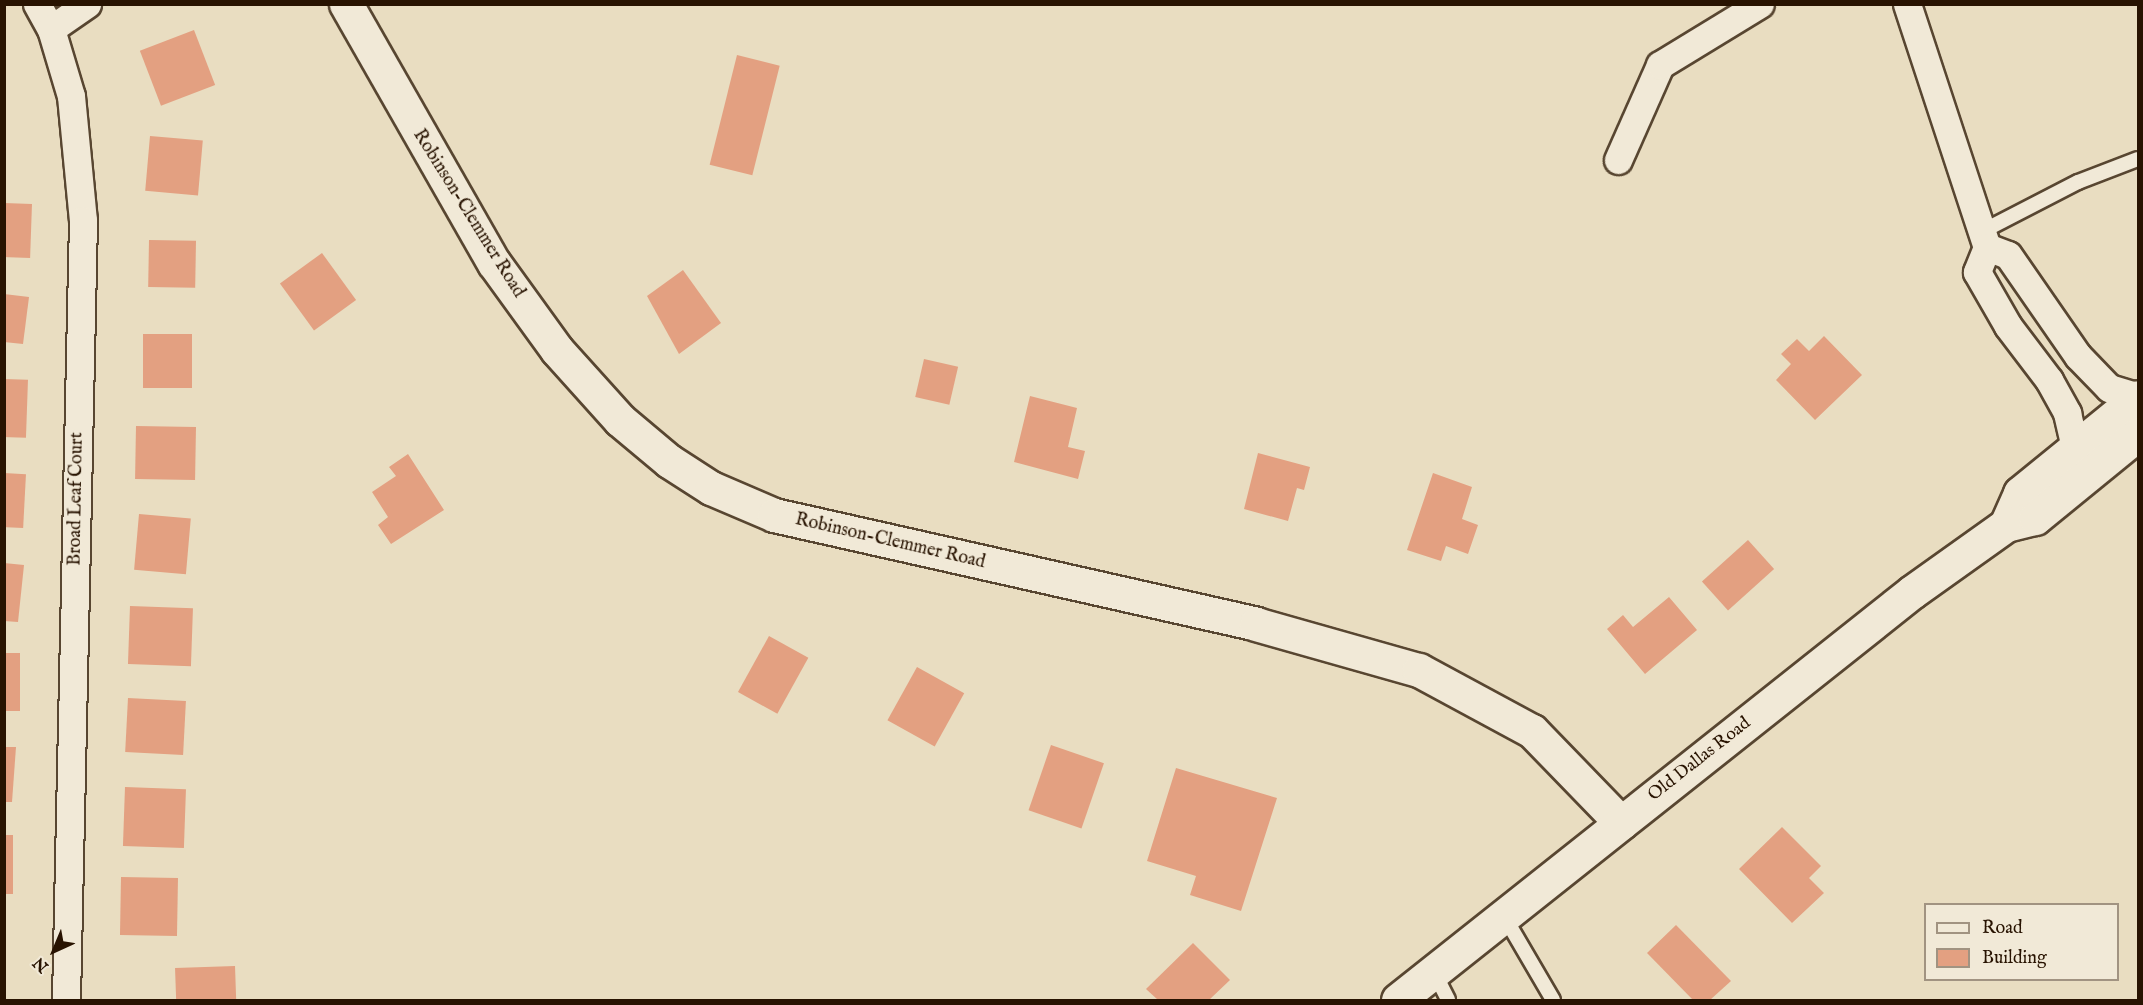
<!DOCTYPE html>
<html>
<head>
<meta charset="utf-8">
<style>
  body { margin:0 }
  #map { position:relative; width:2143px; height:1005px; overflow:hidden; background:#e9ddc1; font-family:"IM FELL English",serif }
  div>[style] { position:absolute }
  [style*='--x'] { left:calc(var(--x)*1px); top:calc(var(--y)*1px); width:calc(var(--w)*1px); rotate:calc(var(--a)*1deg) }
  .building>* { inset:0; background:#e3a081; transform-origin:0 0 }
  .roads { filter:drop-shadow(2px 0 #584631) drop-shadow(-2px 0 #584631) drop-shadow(0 2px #584631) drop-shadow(0 -2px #584631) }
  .lane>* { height:14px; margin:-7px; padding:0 7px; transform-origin:7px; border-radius:7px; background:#f1e9d7 }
  .street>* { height:27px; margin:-13.5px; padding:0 13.5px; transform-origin:13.5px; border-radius:13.5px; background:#f1e9d7 }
  .secondary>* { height:33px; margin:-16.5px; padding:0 16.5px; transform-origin:16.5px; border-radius:16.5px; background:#f1e9d7 }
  span { translate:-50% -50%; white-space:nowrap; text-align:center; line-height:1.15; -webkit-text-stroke:4.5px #f1e9d7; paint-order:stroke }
  .street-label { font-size:18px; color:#281301 }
  .frame { position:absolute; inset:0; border:6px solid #281301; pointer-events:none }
  .legend { position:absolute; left:1924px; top:903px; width:195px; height:78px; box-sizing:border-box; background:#f1e9d7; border:2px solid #a19381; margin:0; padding:8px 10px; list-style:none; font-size:18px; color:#281301 }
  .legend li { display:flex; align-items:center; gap:12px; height:30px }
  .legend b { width:30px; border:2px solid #a19381 }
  .north { position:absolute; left:24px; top:921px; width:60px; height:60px; -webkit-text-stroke:4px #f1e9d7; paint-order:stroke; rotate:224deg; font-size:16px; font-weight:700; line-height:24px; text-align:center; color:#281301 }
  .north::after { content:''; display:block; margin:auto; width:21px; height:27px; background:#281301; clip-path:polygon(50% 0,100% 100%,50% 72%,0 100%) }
</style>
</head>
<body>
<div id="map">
  <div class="building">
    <div style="left:194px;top:30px;width:59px;height:58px;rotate:69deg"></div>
    <div style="left:737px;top:55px;width:44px;height:113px;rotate:14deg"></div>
    <div style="left:150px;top:136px;width:53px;height:55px;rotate:5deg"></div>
    <div style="left:4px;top:203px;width:28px;height:54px;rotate:2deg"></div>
    <div style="left:149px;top:240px;width:47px;height:47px;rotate:1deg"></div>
    <div style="left:322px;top:253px;width:58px;height:52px;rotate:54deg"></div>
    <div style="clip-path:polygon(683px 270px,721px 323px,679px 354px,647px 296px)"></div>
    <div style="clip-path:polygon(4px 294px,29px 297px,23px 344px,4px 342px)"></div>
    <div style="left:143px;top:334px;width:49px;height:54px"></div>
    <div style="clip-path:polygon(1824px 336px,1862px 375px,1815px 420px,1776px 380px,1791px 364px,1781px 354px,1797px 339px,1809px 351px)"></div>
    <div style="left:924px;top:359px;width:35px;height:39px;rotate:13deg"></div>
    <div style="left:4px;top:379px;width:24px;height:58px;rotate:2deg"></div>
    <div style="clip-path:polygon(1030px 396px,1077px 408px,1068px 447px,1085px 451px,1078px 479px,1014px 462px)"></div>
    <div style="left:136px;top:426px;width:60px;height:53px;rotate:1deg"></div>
    <div style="clip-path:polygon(1258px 453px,1310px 467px,1304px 490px,1297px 488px,1288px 521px,1244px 509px)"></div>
    <div style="clip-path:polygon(408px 454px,444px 510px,391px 544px,378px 525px,388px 517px,372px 492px,396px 476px,389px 467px)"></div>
    <div style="left:4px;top:473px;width:22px;height:54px;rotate:3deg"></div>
    <div style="clip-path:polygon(1433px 473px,1472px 487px,1462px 519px,1478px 525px,1468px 554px,1446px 546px,1441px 561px,1407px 550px)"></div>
    <div style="left:139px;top:514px;width:52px;height:56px;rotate:5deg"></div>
    <div style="left:1748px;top:540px;width:39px;height:62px;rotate:48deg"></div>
    <div style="clip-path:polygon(4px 563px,24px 565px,18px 622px,4px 621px)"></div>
    <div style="clip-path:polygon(1669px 597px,1697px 630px,1645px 674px,1607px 629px,1623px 615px,1633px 627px)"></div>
    <div style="left:130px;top:606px;width:63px;height:58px;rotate:2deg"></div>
    <div style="left:769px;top:636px;width:45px;height:64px;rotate:29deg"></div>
    <div style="left:4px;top:653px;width:16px;height:58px"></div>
    <div style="left:917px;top:667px;width:54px;height:61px;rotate:29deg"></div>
    <div style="left:128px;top:698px;width:58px;height:54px;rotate:3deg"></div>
    <div style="left:1051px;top:745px;width:56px;height:69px;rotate:19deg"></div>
    <div style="clip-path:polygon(4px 747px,16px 747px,12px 802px,4px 802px)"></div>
    <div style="clip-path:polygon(1176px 768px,1277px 798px,1241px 911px,1190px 895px,1196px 876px,1147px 861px)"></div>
    <div style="left:125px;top:787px;width:61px;height:59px;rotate:2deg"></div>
    <div style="clip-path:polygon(1782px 827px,1821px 866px,1809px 878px,1824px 893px,1792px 923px,1739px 869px)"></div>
    <div style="left:4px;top:835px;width:9px;height:59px"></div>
    <div style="left:121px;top:877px;width:57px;height:58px;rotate:1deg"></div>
    <div style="clip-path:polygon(1676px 925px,1731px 981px,1710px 1000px,1693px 1000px,1647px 953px)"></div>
    <div style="clip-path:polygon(1193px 943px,1230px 980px,1209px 1000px,1158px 1000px,1146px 989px)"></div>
    <div style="left:235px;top:966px;width:34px;height:60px;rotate:88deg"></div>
  </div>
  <div class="roads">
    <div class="lane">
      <div style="--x:1981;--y:232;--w:109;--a:-27.3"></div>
      <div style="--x:2078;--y:182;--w:64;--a:-21"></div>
      <div style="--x:1504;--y:916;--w:97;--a:59.7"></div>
      <div style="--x:1434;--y:972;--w:31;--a:63"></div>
    </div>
    <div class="street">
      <div style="--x:37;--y:4;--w:29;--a:61"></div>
      <div style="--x:51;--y:29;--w:70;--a:73.4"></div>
      <div style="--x:71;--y:96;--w:125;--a:84.5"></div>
      <div style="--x:83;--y:220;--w:780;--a:91.25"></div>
      <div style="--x:1907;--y:4;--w:256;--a:71.8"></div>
      <div style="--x:1987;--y:247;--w:27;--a:112"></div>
      <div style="--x:1977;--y:272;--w:62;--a:60.1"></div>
      <div style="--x:2008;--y:326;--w:68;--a:52.8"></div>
      <div style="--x:2049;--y:380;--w:38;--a:61"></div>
      <div style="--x:2067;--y:413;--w:36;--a:77"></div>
      <div style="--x:51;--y:29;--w:44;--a:-34.8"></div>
      <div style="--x:1618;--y:160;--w:104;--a:-66.1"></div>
      <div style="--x:1660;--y:65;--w:117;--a:-31.4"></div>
      <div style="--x:1987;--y:247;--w:22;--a:21"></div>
      <div style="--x:2008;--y:255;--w:123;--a:55.3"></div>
      <div style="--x:2078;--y:356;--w:45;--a:45.9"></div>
      <div style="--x:2109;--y:388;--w:30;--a:17"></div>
    </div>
    <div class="secondary">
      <div style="--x:346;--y:4;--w:298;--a:60.3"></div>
      <div style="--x:494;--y:263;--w:107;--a:54.1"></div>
      <div style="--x:557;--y:350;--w:94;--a:48"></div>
      <div style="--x:620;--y:420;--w:64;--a:39.9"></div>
      <div style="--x:669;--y:461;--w:50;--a:32.7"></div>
      <div style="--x:711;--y:488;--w:69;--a:23.2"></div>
      <div style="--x:774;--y:515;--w:494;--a:12.7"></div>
      <div style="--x:1256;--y:624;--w:169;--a:15.8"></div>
      <div style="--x:1419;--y:670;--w:128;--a:28.4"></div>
      <div style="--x:1532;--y:731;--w:128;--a:45.9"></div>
      <div style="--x:2006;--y:525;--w:35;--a:-66"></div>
      <div style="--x:2020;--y:493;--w:152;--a:-39.1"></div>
      <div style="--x:1398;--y:1000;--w:656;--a:-38.44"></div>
      <div style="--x:1912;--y:592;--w:115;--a:-35.5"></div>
      <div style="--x:2006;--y:525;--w:30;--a:-14"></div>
      <div style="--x:2035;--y:518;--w:133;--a:-39.2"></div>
    </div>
  </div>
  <div class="street-label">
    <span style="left:468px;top:214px;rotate:58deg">Robinson-Clemmer Road</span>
    <span style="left:77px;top:499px;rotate:-89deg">Broad Leaf Court</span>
    <span style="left:890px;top:542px;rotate:13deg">Robinson-Clemmer Road</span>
    <span style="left:1700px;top:760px;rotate:-38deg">Old Dallas Road</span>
  </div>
  <div class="frame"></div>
  <ul class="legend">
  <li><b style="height:8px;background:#f1e9d7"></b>Road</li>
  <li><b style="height:16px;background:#e3a081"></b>Building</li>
  </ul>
  <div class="north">N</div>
</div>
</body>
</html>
